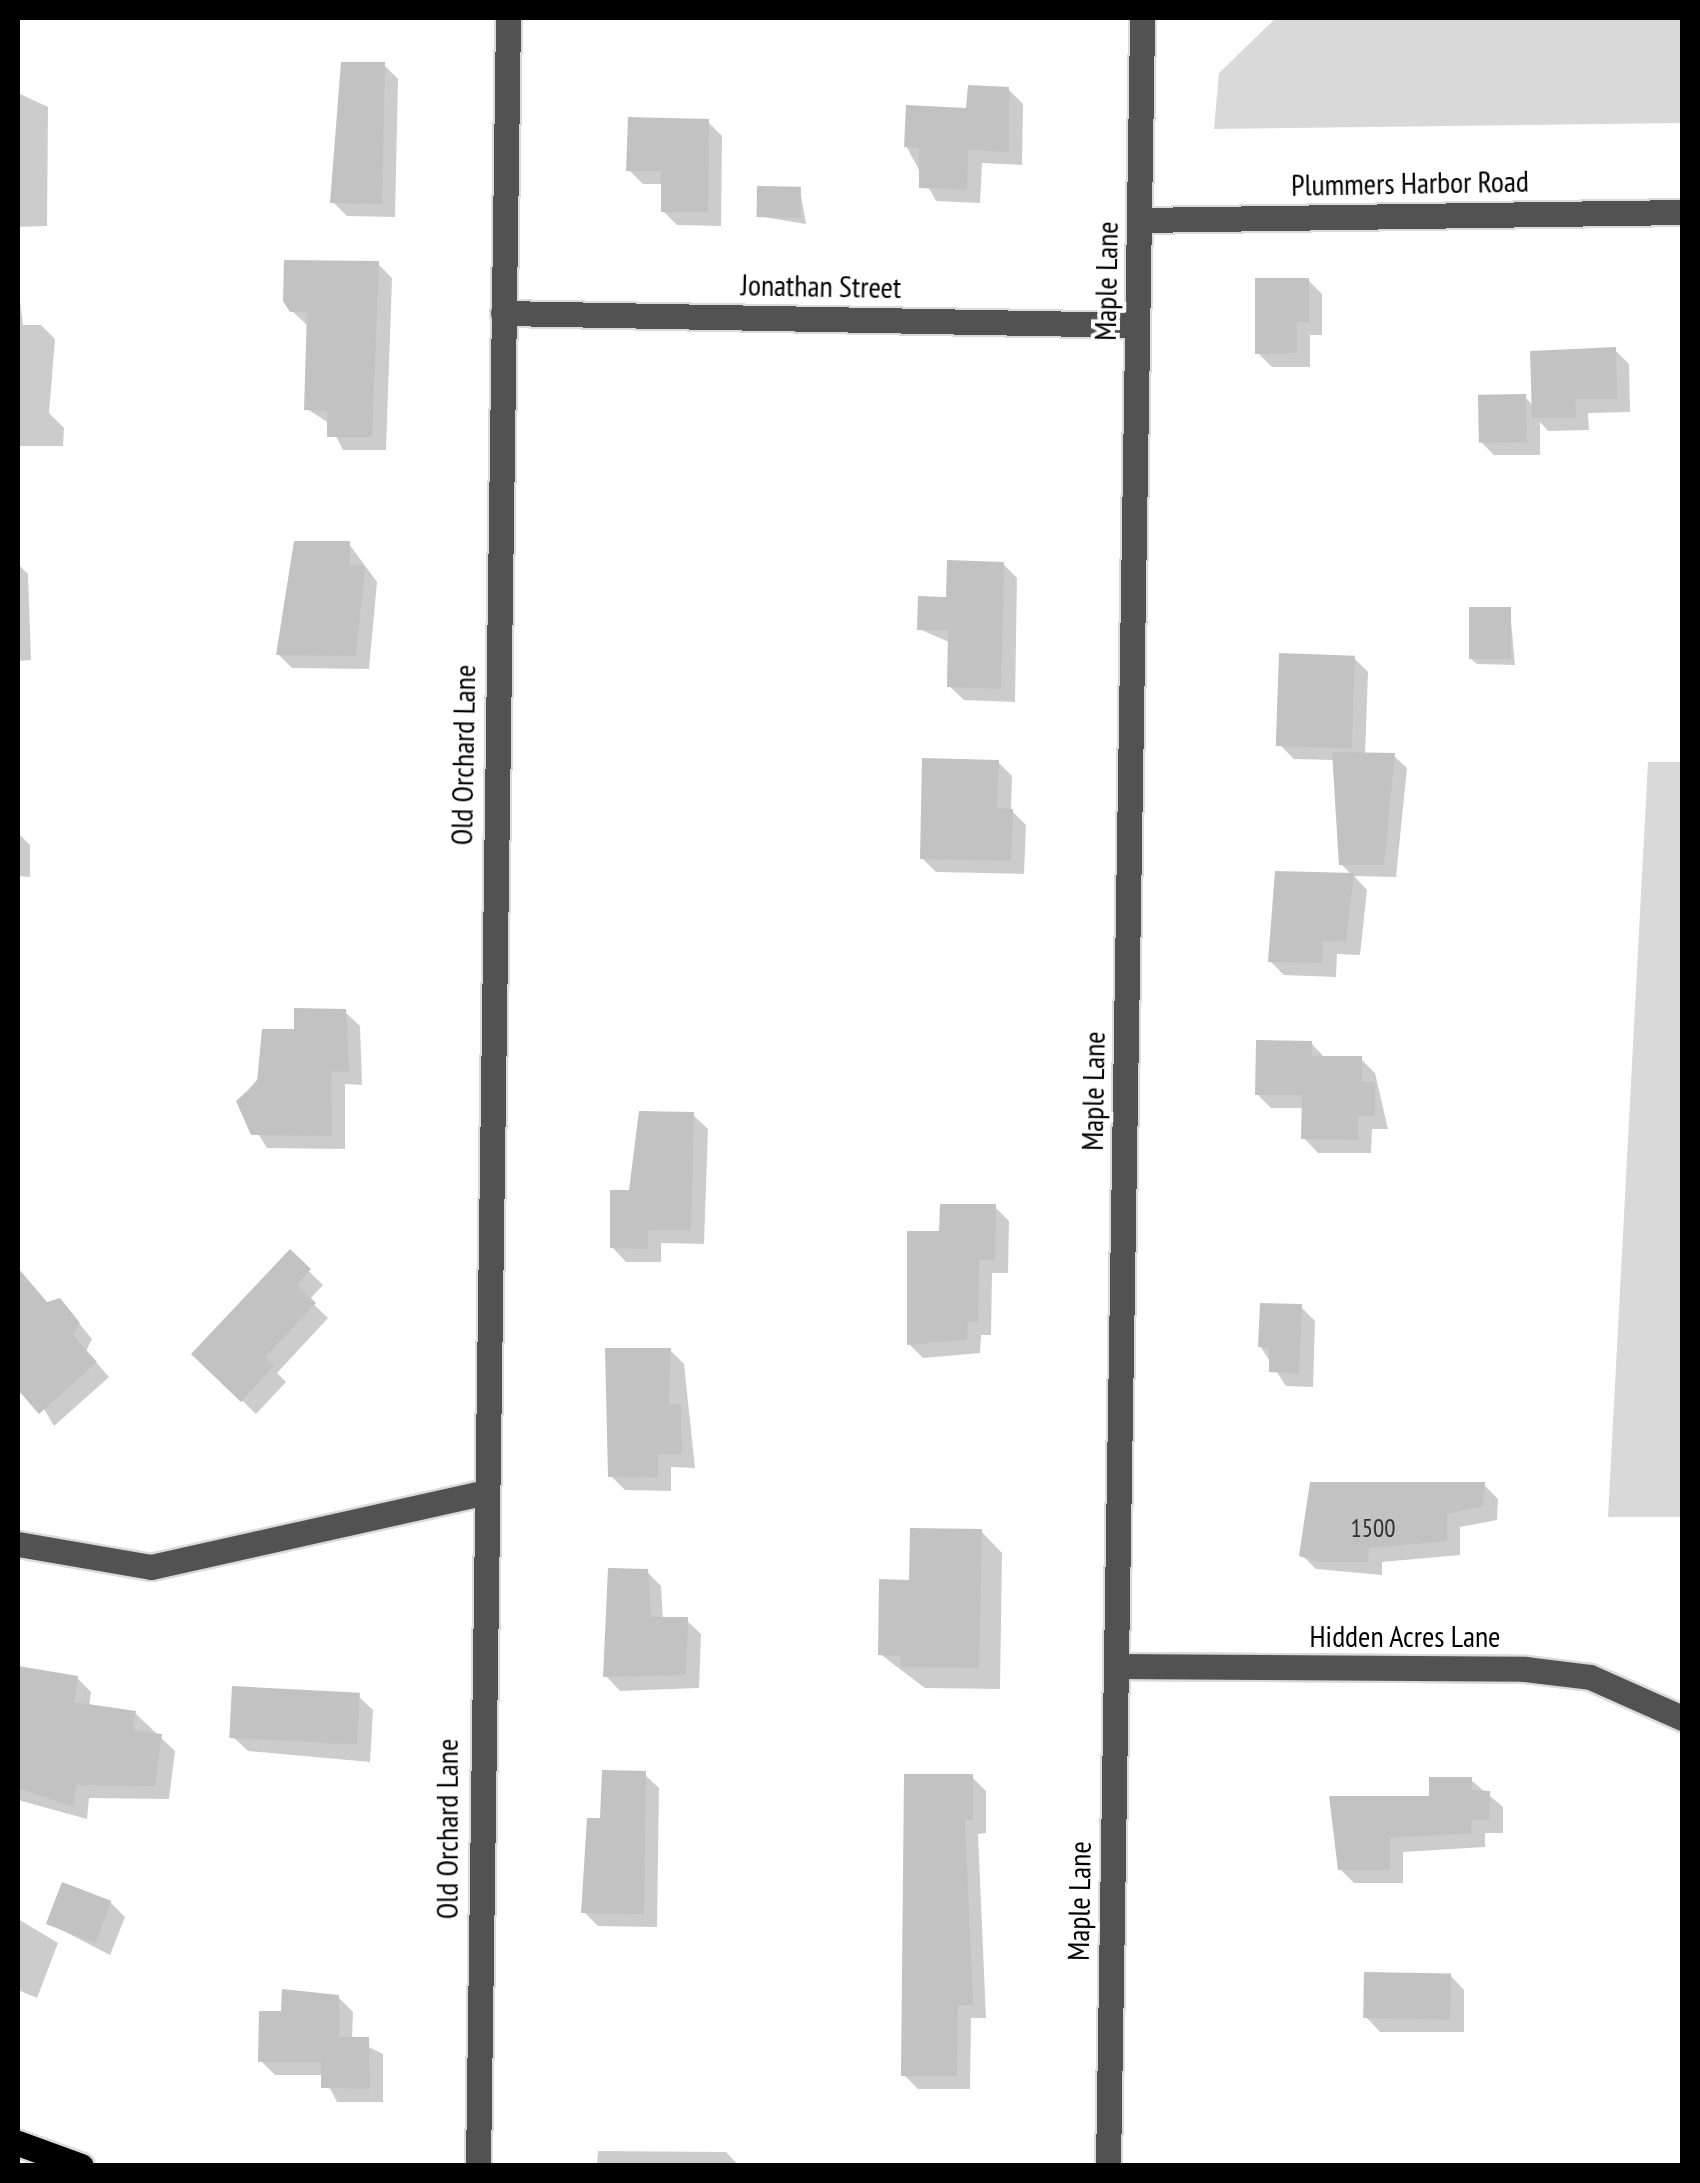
<!DOCTYPE html>
<html>
<head>
<meta charset="utf-8">
<style>
  body { margin:0 }
  #map { position:relative; width:1700px; height:2183px; overflow:hidden; background:#fff; font-family:"PT Sans Narrow",sans-serif }
  div>[style] { position:absolute }
  [style*='--x'] { left:calc(var(--x)*1px); top:calc(var(--y)*1px); width:calc(var(--w)*1px); rotate:calc(var(--a)*1deg) }
  .green>* { inset:0; background:#d9d9d9 }
  .shadow>* { inset:0; background:#0003 }
  .building>* { inset:0; background:#c2c2c2; transform-origin:0 0 }
  .roads { filter:drop-shadow(2px 0 #dbdbdb) drop-shadow(-2px 0 #dbdbdb) drop-shadow(0 2px #dbdbdb) drop-shadow(0 -2px #dbdbdb) }
  .minor>* { height:25px; margin:-12.5px; padding:0 12.5px; transform-origin:12.5px; border-radius:12.5px; background:#525252 }
  .major>* { height:25px; margin:-12.5px; padding:0 12.5px; transform-origin:12.5px; border-radius:12.5px; background:#000 }
  span { translate:-50% -50%; white-space:nowrap; text-align:center; line-height:1.15; -webkit-text-stroke:8px #fff; paint-order:stroke }
  .number-label { font-size:25px; color:#303030 }
  .number-label span { -webkit-text-stroke-width:0 }
  .street-label { font-size:30px; color:#000 }
  .frame { position:absolute; inset:0; border:20px solid #000; pointer-events:none }
</style>
</head>
<body>
<div id="map">
  <div class="green">
    <div style="clip-path:polygon(1276px 18px,1682px 18px,1682px 123px,1214px 129px,1219px 73px)"></div>
    <div style="clip-path:polygon(1648px 762px,1682px 762px,1682px 1517px,1608px 1517px)"></div>
  </div>
  <div class="shadow">
    <div style="clip-path:polygon(384px 65px,398px 79px,395px 217px,347px 216px,333px 202px)"></div>
    <div style="clip-path:polygon(1008px 89px,1023px 104px,1022px 165px,982px 163px,980px 203px,936px 201px,906px 146px)"></div>
    <div style="clip-path:polygon(18px 93px,48px 107px,47px 226px,18px 227px)"></div>
    <div style="clip-path:polygon(708px 122px,722px 136px,721px 226px,677px 225px,663px 211px,664px 184px,643px 184px,629px 170px)"></div>
    <div style="clip-path:polygon(800px 190px,806px 224px,758px 216px)"></div>
    <div style="clip-path:polygon(378px 264px,392px 278px,386px 450px,343px 450px,329px 423px,307px 409px,307px 325px,292px 311px)"></div>
    <div style="clip-path:polygon(1308px 280px,1322px 294px,1322px 335px,1310px 335px,1310px 367px,1272px 367px,1258px 353px)"></div>
    <div style="clip-path:polygon(18px 284px,23px 325px,41px 325px,55px 339px,49px 413px,64px 428px,63px 446px,18px 446px)"></div>
    <div style="clip-path:polygon(1615px 350px,1629px 364px,1630px 412px,1588px 413px,1589px 430px,1548px 431px,1540px 422px,1540px 455px,1494px 455px,1480px 441px,1525px 397px,1534px 406px)"></div>
    <div style="clip-path:polygon(349px 544px,377px 582px,369px 669px,292px 668px,278px 654px)"></div>
    <div style="clip-path:polygon(18px 564px,28px 574px,31px 660px,18px 661px)"></div>
    <div style="clip-path:polygon(1003px 564px,1017px 578px,1015px 702px,964px 700px,949px 686px,951px 643px,919px 629px)"></div>
    <div style="clip-path:polygon(1510px 610px,1515px 665px,1477px 664px,1470px 658px)"></div>
    <div style="clip-path:polygon(1354px 658px,1368px 672px,1365px 755px,1394px 756px,1407px 768px,1396px 877px,1354px 876px,1367px 890px,1360px 955px,1337px 954px,1336px 977px,1284px 975px,1270px 961px,1353px 876px,1341px 864px,1334px 760px,1294px 759px,1280px 745px)"></div>
    <div style="clip-path:polygon(998px 762px,1012px 776px,1011px 810px,1026px 825px,1024px 874px,936px 872px,922px 858px)"></div>
    <div style="clip-path:polygon(18px 799px,18px 833px,30px 845px,30px 877px,18px 876px)"></div>
    <div style="clip-path:polygon(345px 1012px,360px 1026px,362px 1085px,345px 1084px,345px 1149px,267px 1148px,238px 1102px,297px 1032px)"></div>
    <div style="clip-path:polygon(1311px 1043px,1326px 1059px,1361px 1059px,1375px 1073px,1388px 1129px,1372px 1129px,1371px 1153px,1318px 1153px,1304px 1138px,1304px 1108px,1271px 1108px,1257px 1094px)"></div>
    <div style="clip-path:polygon(693px 1115px,708px 1129px,704px 1244px,661px 1243px,661px 1262px,626px 1262px,612px 1247px,631px 1192px)"></div>
    <div style="clip-path:polygon(995px 1207px,1009px 1221px,1008px 1273px,992px 1273px,991px 1335px,981px 1335px,980px 1353px,923px 1358px,909px 1344px,942px 1234px)"></div>
    <div style="clip-path:polygon(290px 1253px,323px 1285px,309px 1300px,328px 1318px,277px 1373px,286px 1382px,256px 1414px,194px 1354px)"></div>
    <div style="clip-path:polygon(18px 1270px,48px 1305px,73px 1316px,92px 1339px,86px 1351px,109px 1377px,54px 1426px,18px 1365px)"></div>
    <div style="clip-path:polygon(1301px 1307px,1315px 1321px,1313px 1387px,1286px 1386px,1260px 1346px)"></div>
    <div style="clip-path:polygon(670px 1350px,684px 1364px,695px 1468px,671px 1467px,671px 1491px,625px 1490px,611px 1476px)"></div>
    <div style="clip-path:polygon(1484px 1485px,1498px 1499px,1497px 1520px,1460px 1527px,1460px 1555px,1382px 1562px,1382px 1575px,1316px 1569px,1302px 1555px)"></div>
    <div style="clip-path:polygon(981px 1531px,1002px 1553px,1000px 1689px,925px 1688px,880px 1654px,912px 1583px)"></div>
    <div style="clip-path:polygon(647px 1572px,661px 1586px,663px 1620px,686px 1620px,701px 1634px,699px 1688px,620px 1691px,606px 1676px)"></div>
    <div style="clip-path:polygon(18px 1669px,77px 1678px,91px 1692px,89px 1707px,135px 1713px,175px 1751px,169px 1799px,89px 1798px,87px 1819px,18px 1800px)"></div>
    <div style="clip-path:polygon(358px 1696px,373px 1710px,370px 1762px,248px 1751px,233px 1737px)"></div>
    <div style="clip-path:polygon(644px 1774px,659px 1788px,657px 1927px,598px 1926px,584px 1912px)"></div>
    <div style="clip-path:polygon(972px 1777px,986px 1791px,986px 1833px,978px 1834px,986px 2018px,971px 2018px,970px 2089px,918px 2089px,904px 2075px)"></div>
    <div style="clip-path:polygon(1471px 1780px,1503px 1807px,1503px 1833px,1485px 1833px,1485px 1847px,1403px 1852px,1403px 1883px,1354px 1883px,1340px 1869px)"></div>
    <div style="clip-path:polygon(111px 1903px,125px 1917px,110px 1955px,48px 1923px)"></div>
    <div style="clip-path:polygon(18px 1919px,58px 1943px,37px 1998px,18px 1990px)"></div>
    <div style="clip-path:polygon(1450px 1975px,1464px 1990px,1464px 2032px,1380px 2032px,1366px 2017px)"></div>
    <div style="clip-path:polygon(338px 1997px,353px 2012px,352px 2039px,383px 2054px,383px 2102px,337px 2102px,323px 2075px,275px 2075px,261px 2061px)"></div>
    <div style="clip-path:polygon(598px 2151px,726px 2152px,739px 2166px,597px 2166px)"></div>
  </div>
  <div class="building">
    <div style="clip-path:polygon(341px 62px,385px 62px,382px 204px,330px 203px)"></div>
    <div style="clip-path:polygon(968px 85px,1009px 87px,1009px 152px,968px 150px,967px 190px,919px 188px,919px 148px,904px 147px,906px 105px,966px 108px)"></div>
    <div style="clip-path:polygon(628px 117px,709px 119px,708px 212px,661px 212px,661px 171px,626px 171px)"></div>
    <div style="left:757px;top:186px;width:44px;height:31px;rotate:1deg"></div>
    <div style="clip-path:polygon(284px 260px,379px 261px,372px 437px,327px 437px,327px 411px,304px 410px,307px 312px,290px 312px,283px 301px)"></div>
    <div style="clip-path:polygon(1255px 278px,1309px 278px,1309px 322px,1297px 322px,1297px 353px,1255px 354px)"></div>
    <div style="clip-path:polygon(1616px 347px,1617px 399px,1575px 399px,1576px 417px,1532px 418px,1530px 351px)"></div>
    <div style="left:1526px;top:394px;width:48px;height:48px;rotate:89deg"></div>
    <div style="clip-path:polygon(294px 541px,350px 541px,350px 565px,365px 566px,356px 656px,276px 655px)"></div>
    <div style="clip-path:polygon(947px 560px,1004px 562px,1001px 689px,947px 687px,948px 630px,917px 630px,918px 596px,946px 597px)"></div>
    <div style="left:1469px;top:607px;width:42px;height:52px"></div>
    <div style="left:1279px;top:653px;width:76px;height:93px;rotate:2deg"></div>
    <div style="clip-path:polygon(1332px 752px,1395px 753px,1384px 865px,1339px 865px)"></div>
    <div style="clip-path:polygon(922px 758px,999px 760px,997px 808px,1013px 809px,1011px 861px,920px 859px)"></div>
    <div style="clip-path:polygon(1275px 871px,1354px 873px,1346px 942px,1323px 941px,1322px 963px,1268px 962px)"></div>
    <div style="clip-path:polygon(294px 1008px,346px 1009px,349px 1072px,331px 1071px,332px 1136px,251px 1135px,236px 1101px,257px 1082px,262px 1029px,294px 1029px)"></div>
    <div style="clip-path:polygon(1256px 1040px,1312px 1041px,1312px 1056px,1362px 1056px,1362px 1082px,1375px 1082px,1375px 1116px,1358px 1116px,1358px 1140px,1301px 1139px,1302px 1095px,1255px 1095px)"></div>
    <div style="clip-path:polygon(639px 1111px,694px 1112px,691px 1231px,648px 1230px,648px 1249px,610px 1248px,610px 1190px,629px 1190px)"></div>
    <div style="clip-path:polygon(940px 1204px,996px 1204px,995px 1260px,979px 1260px,978px 1322px,968px 1321px,967px 1340px,907px 1345px,907px 1231px,939px 1231px)"></div>
    <div style="clip-path:polygon(290px 1249px,311px 1269px,297px 1285px,316px 1303px,265px 1357px,274px 1366px,241px 1402px,191px 1354px)"></div>
    <div style="clip-path:polygon(18px 1268px,47px 1302px,60px 1298px,80px 1323px,73px 1335px,97px 1362px,39px 1414px,18px 1390px)"></div>
    <div style="clip-path:polygon(1260px 1303px,1302px 1304px,1299px 1374px,1269px 1372px,1269px 1348px,1258px 1347px)"></div>
    <div style="clip-path:polygon(605px 1348px,671px 1348px,669px 1404px,681px 1404px,682px 1454px,658px 1454px,658px 1478px,608px 1477px)"></div>
    <div style="clip-path:polygon(1310px 1482px,1485px 1482px,1483px 1506px,1447px 1514px,1447px 1541px,1369px 1548px,1368px 1562px,1320px 1562px,1299px 1556px)"></div>
    <div style="clip-path:polygon(910px 1528px,982px 1529px,979px 1668px,901px 1667px,901px 1656px,878px 1655px,879px 1579px,909px 1580px)"></div>
    <div style="clip-path:polygon(608px 1568px,648px 1569px,651px 1617px,688px 1617px,686px 1675px,603px 1677px)"></div>
    <div style="clip-path:polygon(18px 1666px,78px 1676px,74px 1702px,136px 1711px,133px 1730px,162px 1734px,155px 1786px,76px 1785px,73px 1807px,18px 1788px)"></div>
    <div style="left:232px;top:1686px;width:128px;height:52px;rotate:3deg"></div>
    <div style="clip-path:polygon(602px 1770px,646px 1771px,644px 1914px,581px 1913px,587px 1818px,600px 1818px)"></div>
    <div style="clip-path:polygon(904px 1774px,973px 1774px,973px 1820px,965px 1820px,973px 2005px,958px 2005px,957px 2076px,901px 2076px)"></div>
    <div style="clip-path:polygon(1429px 1777px,1472px 1777px,1472px 1790px,1490px 1791px,1489px 1820px,1472px 1820px,1471px 1833px,1390px 1838px,1390px 1870px,1338px 1870px,1329px 1796px,1429px 1796px)"></div>
    <div style="left:62px;top:1882px;width:53px;height:45px;rotate:21deg"></div>
    <div style="left:1364px;top:1972px;width:87px;height:46px;rotate:1deg"></div>
    <div style="clip-path:polygon(282px 1989px,339px 1995px,339px 2037px,369px 2037px,370px 2089px,321px 2088px,321px 2062px,258px 2062px,259px 2011px,281px 2011px)"></div>
  </div>
  <div class="roads">
    <div class="minor">
      <div style="--x:1139;--y:220;--w:543;--a:-0.84"></div>
      <div style="--x:503;--y:313;--w:634;--a:1.08"></div>
      <div style="--x:18;--y:1544;--w:135;--a:9.8"></div>
      <div style="--x:151;--y:1567;--w:339;--a:-12.6"></div>
      <div style="--x:1116;--y:1666;--w:409;--a:0.4"></div>
      <div style="--x:1525;--y:1669;--w:65;--a:7"></div>
      <div style="--x:1590;--y:1677;--w:101;--a:24"></div>
      <div style="--x:478;--y:2166;--w:2148;--a:-89.2"></div>
      <div style="--x:1108;--y:2166;--w:2148;--a:-89.09"></div>
    </div>
    <div class="major">
      <div style="--x:18;--y:2143;--w:67;--a:20.1"></div>
    </div>
  </div>
  <div class="number-label">
    <span style="left:1373px;top:1528px">1500</span>
  </div>
  <div class="street-label">
    <span style="left:1410px;top:183px;rotate:-1deg">Plummers Harbor Road</span>
    <span style="left:1106px;top:281px;rotate:-89deg">Maple Lane</span>
    <span style="left:821px;top:286px;rotate:1deg">Jonathan Street</span>
    <span style="left:463px;top:755px;rotate:-89deg">Old Orchard Lane</span>
    <span style="left:1093px;top:1091px;rotate:-89deg">Maple Lane</span>
    <span style="left:1405px;top:1636px">Hidden Acres Lane</span>
    <span style="left:447px;top:1829px;rotate:-90deg">Old Orchard Lane</span>
    <span style="left:1079px;top:1901px;rotate:-89deg">Maple Lane</span>
  </div>
  <div class="frame"></div>
</div>
</body>
</html>
